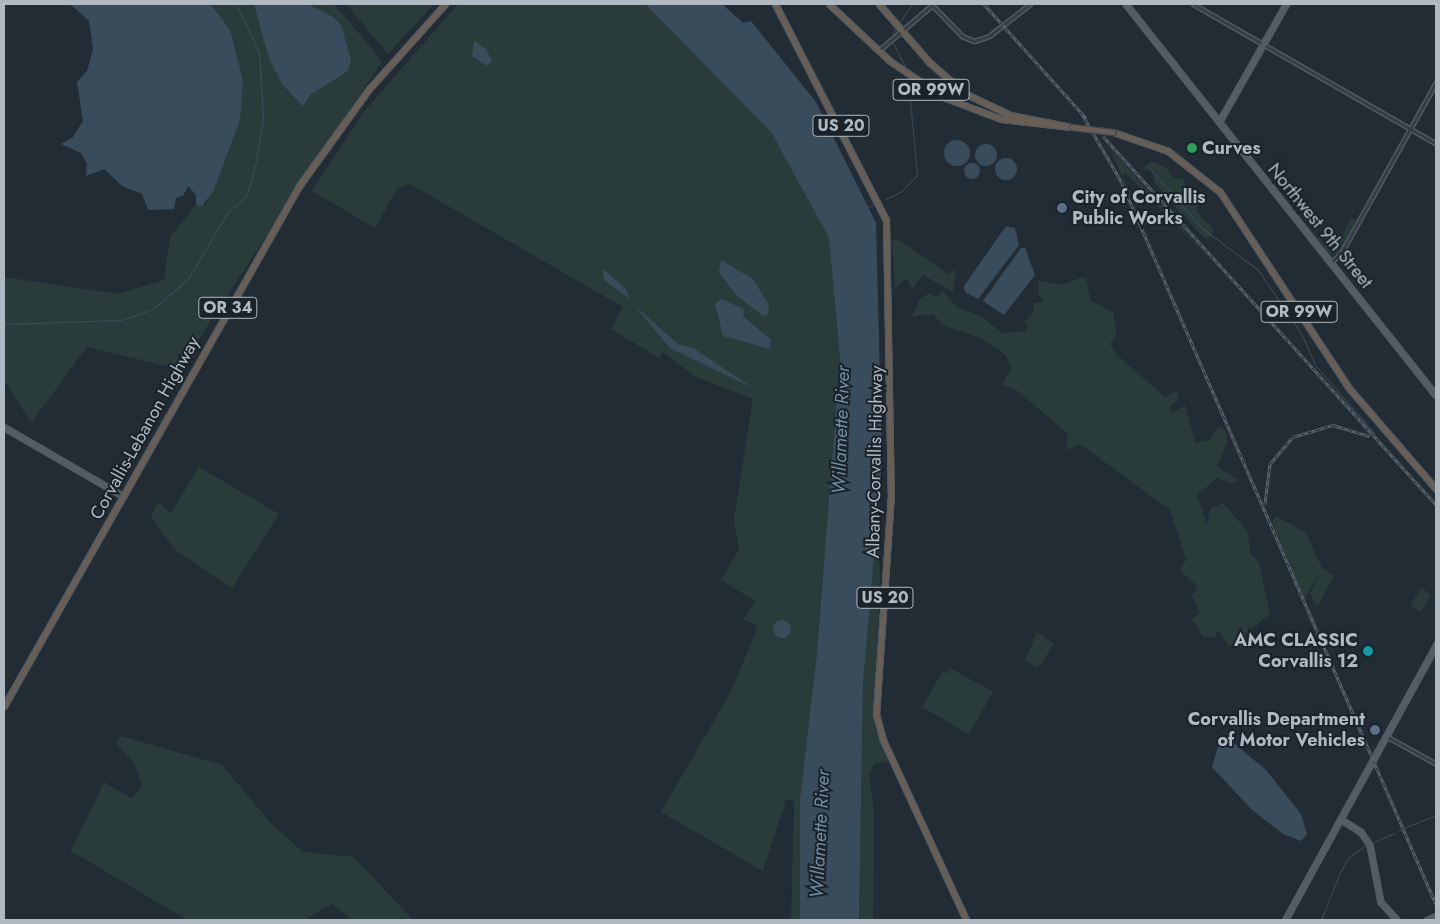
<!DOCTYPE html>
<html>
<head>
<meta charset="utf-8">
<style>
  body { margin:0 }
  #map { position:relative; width:1440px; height:924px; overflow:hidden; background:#222c34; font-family:Jost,sans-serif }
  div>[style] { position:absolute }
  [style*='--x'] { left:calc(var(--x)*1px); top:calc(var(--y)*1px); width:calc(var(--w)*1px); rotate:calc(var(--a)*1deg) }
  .green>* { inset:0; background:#2a3c3a; transform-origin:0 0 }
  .water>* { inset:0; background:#394c5c }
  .round { border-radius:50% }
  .stream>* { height:1px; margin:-0.5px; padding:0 0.5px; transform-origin:0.5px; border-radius:0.5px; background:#394c5c }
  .roads { filter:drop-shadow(1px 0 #525c63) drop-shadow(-1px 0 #525c63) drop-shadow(0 1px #525c63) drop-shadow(0 -1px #525c63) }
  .minor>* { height:3px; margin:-1.5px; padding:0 1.5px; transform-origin:1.5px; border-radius:1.5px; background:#353e45 }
  .major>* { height:4.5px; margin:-2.25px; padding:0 2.25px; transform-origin:2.25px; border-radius:2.25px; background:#535d65 }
  .highway>* { height:5px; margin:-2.5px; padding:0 2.5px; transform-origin:2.5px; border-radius:2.5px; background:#6a5e53 }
  .rail>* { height:3px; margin-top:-1.5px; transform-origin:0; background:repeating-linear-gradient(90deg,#1b232a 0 4px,#5b656f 0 8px); box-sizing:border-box; border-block:1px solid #5b656f }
  .bridges { filter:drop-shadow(1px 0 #404950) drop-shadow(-1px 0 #404950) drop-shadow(0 1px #404950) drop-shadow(0 -1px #404950) }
  .highway-bridge>* { height:5px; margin:-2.5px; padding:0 2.5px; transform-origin:2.5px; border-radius:2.5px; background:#6a5e53 }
  .dots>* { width:14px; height:14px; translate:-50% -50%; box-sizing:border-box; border:2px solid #1b232a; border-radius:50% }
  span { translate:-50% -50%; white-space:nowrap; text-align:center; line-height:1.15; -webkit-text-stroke:4px #1b232a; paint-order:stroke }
  .shield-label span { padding:1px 4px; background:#1b232a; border:1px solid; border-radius:4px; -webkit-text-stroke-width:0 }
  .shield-label { font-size:16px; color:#afb9c2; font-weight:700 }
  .poi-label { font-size:18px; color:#afb9c2; font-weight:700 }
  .left { translate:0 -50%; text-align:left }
  .right { translate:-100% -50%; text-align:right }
  .street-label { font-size:18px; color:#afb9c2 }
  .water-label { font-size:19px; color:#738da2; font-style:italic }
  .frame { position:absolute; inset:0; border:5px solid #afb9c2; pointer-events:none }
</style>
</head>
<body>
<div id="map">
  <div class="green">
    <div style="clip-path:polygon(211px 4px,334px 4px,382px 61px,179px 369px,87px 347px,31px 423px,4px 379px,4px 277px,118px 294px,164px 280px,170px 237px,196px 205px,206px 205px,224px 158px,218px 12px)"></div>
    <div style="clip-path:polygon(346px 4px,434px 4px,388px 54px)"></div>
    <div style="clip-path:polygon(458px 4px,645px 4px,771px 132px,829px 238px,840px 358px,817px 653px,800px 800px,800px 920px,791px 920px,794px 801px,786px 799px,763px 871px,661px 812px,729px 695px,756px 632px,757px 625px,743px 620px,755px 601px,721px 580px,739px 550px,734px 519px,753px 399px,696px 377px,663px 352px,659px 358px,611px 329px,623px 307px,410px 184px,397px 189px,375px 228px,312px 191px,362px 114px)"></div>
    <div style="clip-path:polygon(1110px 148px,1215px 265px,1126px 173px,1123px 175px,1160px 266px)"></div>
    <div style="clip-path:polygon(1152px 161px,1166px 168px,1174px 179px,1183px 178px,1190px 199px,1198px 202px,1197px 212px,1214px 230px,1210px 237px,1205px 239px,1169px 200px,1154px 182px,1152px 170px,1142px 169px)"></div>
    <div style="clip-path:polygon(1352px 217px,1356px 221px,1338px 253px,1330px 255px,1313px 232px,1319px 226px,1315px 234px,1334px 252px)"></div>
    <div style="clip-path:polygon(897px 239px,949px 274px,956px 269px,953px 292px,923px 275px,912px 289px,906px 278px,895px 289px,892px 240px)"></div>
    <div style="clip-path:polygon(1080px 278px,1086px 278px,1091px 301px,1113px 312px,1117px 334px,1110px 344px,1117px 355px,1165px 397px,1177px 391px,1179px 399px,1170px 406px,1172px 413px,1185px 405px,1195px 443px,1210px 440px,1218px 427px,1226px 431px,1228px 441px,1217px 466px,1238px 480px,1232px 484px,1217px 478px,1197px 495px,1207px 524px,1210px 509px,1223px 503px,1248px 532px,1250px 553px,1259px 563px,1270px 614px,1247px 632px,1240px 649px,1229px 646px,1218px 630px,1215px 637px,1203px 637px,1192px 619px,1200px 614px,1192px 596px,1197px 586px,1180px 570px,1186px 560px,1170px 510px,1080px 444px,1066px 450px,1068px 434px,1018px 391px,1002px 385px,1012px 367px,1005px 355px,983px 339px,943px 325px,933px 314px,912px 317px,919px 300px,929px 293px,936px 297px,942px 291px,957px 307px,980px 316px,1002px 333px,1025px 331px,1029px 326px,1024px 322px,1033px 314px,1034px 303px,1044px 302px,1038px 293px,1039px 281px,1061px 285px)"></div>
    <div style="clip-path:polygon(199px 467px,279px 514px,232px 588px,174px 549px,151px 517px,158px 502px,171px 513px)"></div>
    <div style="clip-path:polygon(878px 495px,880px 579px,874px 725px,888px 761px,875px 764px,869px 773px,874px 812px,873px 920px,859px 920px,863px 683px)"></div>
    <div style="clip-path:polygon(1276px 516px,1306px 533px,1322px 568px,1334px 576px,1317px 607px,1310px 593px,1321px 570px,1304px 599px,1272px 522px)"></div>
    <div style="left:1421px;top:588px;width:12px;height:21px;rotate:31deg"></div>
    <div style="clip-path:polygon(1037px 632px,1054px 644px,1038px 668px,1025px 661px)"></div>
    <div style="clip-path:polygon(950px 668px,993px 692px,969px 734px,922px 707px,943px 671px,947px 674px)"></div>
    <div style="clip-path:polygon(121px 736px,222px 765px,270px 822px,303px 852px,354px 857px,413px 920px,352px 920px,332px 904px,304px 920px,187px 920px,71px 851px,104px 782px,132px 799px,142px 785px,135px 764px,116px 744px)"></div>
  </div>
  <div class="water">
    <div style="clip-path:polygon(70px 4px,211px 4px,230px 30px,243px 80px,240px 120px,213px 192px,202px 206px,196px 205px,196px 195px,188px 186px,183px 196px,176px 198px,174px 209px,148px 210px,142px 194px,122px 186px,104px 169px,86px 176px,87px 164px,81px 153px,61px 144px,73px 137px,83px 121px,77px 82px,87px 71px,93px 49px,89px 21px)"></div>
    <div style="clip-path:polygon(254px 4px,307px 4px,333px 17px,341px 25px,351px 60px,348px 71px,310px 95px,303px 106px,283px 85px,269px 59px)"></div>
    <div style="clip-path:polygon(645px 4px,722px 4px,743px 23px,751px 21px,816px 102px,876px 223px,882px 462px,863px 683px,859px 920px,800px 920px,800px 799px,817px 653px,840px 358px,829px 238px,771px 132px)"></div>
    <div style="clip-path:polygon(474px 41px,486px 49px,492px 61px,488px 66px,472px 56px)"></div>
    <div class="round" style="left:944px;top:140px;width:26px;height:26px"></div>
    <div class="round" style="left:975px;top:144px;width:22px;height:22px"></div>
    <div class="round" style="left:995px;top:158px;width:22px;height:22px"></div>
    <div class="round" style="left:964px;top:163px;width:16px;height:16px"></div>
    <div style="clip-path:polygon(1006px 226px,1015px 228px,1019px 245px,978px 299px,965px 292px,964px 286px)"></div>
    <div style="clip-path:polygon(1021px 248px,1025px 248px,1035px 275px,1004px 315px,983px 301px)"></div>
    <div style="clip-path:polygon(721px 260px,753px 279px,769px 305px,768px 314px,763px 316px,736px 295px,719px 272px)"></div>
    <div style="clip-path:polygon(603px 269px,625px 288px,630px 299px,604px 280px)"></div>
    <div style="clip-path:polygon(721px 299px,744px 309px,743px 316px,771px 340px,770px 349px,723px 336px,715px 304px)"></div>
    <div style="clip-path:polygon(635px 306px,679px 345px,693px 348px,753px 388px,670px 348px)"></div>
    <div class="round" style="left:773px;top:620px;width:18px;height:18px"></div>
    <div style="clip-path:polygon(1228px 738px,1266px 770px,1301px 814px,1307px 834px,1301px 841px,1283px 834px,1251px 809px,1212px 767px,1219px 743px)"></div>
  </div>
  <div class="stream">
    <div style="--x:899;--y:23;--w:23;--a:-56"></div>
    <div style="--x:893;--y:34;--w:5;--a:-68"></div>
    <div style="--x:893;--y:43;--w:27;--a:63"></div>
    <div style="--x:1147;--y:166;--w:84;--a:48.4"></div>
    <div style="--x:1203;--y:229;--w:69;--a:36.7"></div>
    <div style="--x:1258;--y:270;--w:76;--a:55.7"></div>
    <div style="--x:1301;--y:333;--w:35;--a:66"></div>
    <div style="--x:1315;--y:365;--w:91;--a:49"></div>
    <div style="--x:886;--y:199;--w:18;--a:-27"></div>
    <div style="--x:902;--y:191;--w:22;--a:-47"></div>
    <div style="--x:917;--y:175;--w:75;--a:-95.3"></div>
    <div style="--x:910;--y:100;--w:22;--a:-108"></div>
    <div style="--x:868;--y:207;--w:7;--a:-27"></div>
    <div style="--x:4;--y:324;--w:117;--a:-2"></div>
    <div style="--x:121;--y:320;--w:34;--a:-19"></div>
    <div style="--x:153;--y:309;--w:46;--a:-40.6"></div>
    <div style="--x:188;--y:279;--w:77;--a:-59.4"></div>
    <div style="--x:227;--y:213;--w:27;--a:-42"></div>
    <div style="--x:247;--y:195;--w:35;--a:-75"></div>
    <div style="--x:256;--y:161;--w:44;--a:-80.8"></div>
    <div style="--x:263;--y:118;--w:65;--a:-93.5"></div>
    <div style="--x:259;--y:53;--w:54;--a:-115.1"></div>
    <div style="--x:1399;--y:830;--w:40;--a:-22"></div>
    <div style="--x:1374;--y:842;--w:22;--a:-24"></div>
    <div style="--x:1321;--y:920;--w:52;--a:-68.4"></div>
    <div style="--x:1340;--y:872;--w:17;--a:-59"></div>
    <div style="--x:1349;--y:857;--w:19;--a:-35"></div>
  </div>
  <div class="roads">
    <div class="minor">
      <div style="--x:931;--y:4;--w:45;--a:45.9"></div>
      <div style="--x:962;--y:36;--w:13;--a:23"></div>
      <div style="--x:974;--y:41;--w:16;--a:-18"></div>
      <div style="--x:989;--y:36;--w:52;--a:-38"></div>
      <div style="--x:1193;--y:4;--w:280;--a:29.9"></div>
      <div style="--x:878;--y:51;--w:71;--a:-40.4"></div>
      <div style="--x:1330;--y:263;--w:15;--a:-42"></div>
      <div style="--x:1341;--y:253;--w:196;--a:-60.9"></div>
      <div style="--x:1386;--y:736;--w:57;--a:29.2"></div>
    </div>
    <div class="major">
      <div style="--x:1126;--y:4;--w:499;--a:51.6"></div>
      <div style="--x:1219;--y:122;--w:136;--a:-60.4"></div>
      <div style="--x:4;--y:427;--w:138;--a:30.1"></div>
      <div style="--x:1342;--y:820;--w:22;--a:32"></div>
      <div style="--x:1361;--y:832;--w:16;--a:55"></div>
      <div style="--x:1370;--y:845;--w:58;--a:79.1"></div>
      <div style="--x:1381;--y:902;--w:24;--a:48"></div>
      <div style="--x:1285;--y:920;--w:314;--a:-61.2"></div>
      <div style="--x:1427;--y:920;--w:10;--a:-24"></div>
    </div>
    <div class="highway">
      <div style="--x:775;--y:4;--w:243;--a:62.8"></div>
      <div style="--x:886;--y:220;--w:274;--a:89"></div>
      <div style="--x:891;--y:494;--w:221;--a:93.9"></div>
      <div style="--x:876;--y:714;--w:27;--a:75"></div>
      <div style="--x:883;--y:740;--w:198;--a:65.2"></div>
      <div style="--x:829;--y:4;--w:83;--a:43.1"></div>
      <div style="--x:890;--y:61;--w:64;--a:34.2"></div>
      <div style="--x:943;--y:97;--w:62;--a:20.8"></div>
      <div style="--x:1001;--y:119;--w:71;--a:6.4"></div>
      <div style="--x:879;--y:4;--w:77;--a:49.2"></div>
      <div style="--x:929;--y:62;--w:49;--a:40.9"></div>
      <div style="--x:966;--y:94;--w:49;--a:25.5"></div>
      <div style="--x:1010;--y:115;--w:57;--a:11.1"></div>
      <div style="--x:1113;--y:132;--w:58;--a:19.1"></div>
      <div style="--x:1168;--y:151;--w:66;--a:38.3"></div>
      <div style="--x:1220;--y:192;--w:233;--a:56.7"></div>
      <div style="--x:1348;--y:387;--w:135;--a:49.2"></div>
      <div style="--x:4;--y:706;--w:598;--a:-60.43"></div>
      <div style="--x:299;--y:186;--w:120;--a:-54.2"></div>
      <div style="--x:369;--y:89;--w:114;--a:-48.2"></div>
    </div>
  </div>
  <div class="rail">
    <div style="--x:984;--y:4;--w:153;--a:48.2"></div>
    <div style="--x:1081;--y:112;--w:80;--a:59.9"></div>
    <div style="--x:1121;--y:181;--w:789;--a:66.46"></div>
    <div style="--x:1103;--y:136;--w:497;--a:47.9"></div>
    <div style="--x:1265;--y:504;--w:40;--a:-82.9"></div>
    <div style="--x:1270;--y:464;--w:35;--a:-50"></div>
    <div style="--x:1293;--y:437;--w:42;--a:-16.7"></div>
    <div style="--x:1333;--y:425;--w:38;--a:17"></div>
  </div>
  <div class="bridges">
    <div class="highway-bridge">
      <div style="--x:1072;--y:127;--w:41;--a:7"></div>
    </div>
  </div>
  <div class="dots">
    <div style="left:1192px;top:148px;background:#2e9e5b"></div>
    <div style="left:1062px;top:208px;background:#5c6f8a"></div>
    <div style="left:1368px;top:651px;background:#0f9aa8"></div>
    <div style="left:1375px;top:730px;background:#5c6f8a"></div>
  </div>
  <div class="shield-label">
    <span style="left:931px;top:90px">OR 99W</span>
    <span style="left:841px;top:126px">US 20</span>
    <span style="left:228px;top:308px">OR 34</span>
    <span style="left:1299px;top:312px">OR 99W</span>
    <span style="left:885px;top:598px">US 20</span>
  </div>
  <div class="poi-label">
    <span class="left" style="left:1202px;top:148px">Curves</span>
    <span class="left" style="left:1072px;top:208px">City of Corvallis<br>Public Works</span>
    <span class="right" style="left:1358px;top:651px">AMC CLASSIC<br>Corvallis 12</span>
    <span class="right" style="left:1365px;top:730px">Corvallis Department<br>of Motor Vehicles</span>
  </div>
  <div class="street-label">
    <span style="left:1320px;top:226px;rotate:51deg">Northwest 9th Street</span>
    <span style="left:145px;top:428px;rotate:-61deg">Corvallis-Lebanon Highway</span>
    <span style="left:875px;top:462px;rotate:-89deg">Albany-Corvallis Highway</span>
  </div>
  <div class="water-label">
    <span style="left:841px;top:430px;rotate:-88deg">Willamette River</span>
    <span style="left:820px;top:834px;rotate:-87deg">Willamette River</span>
  </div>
  <div class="frame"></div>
</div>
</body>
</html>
